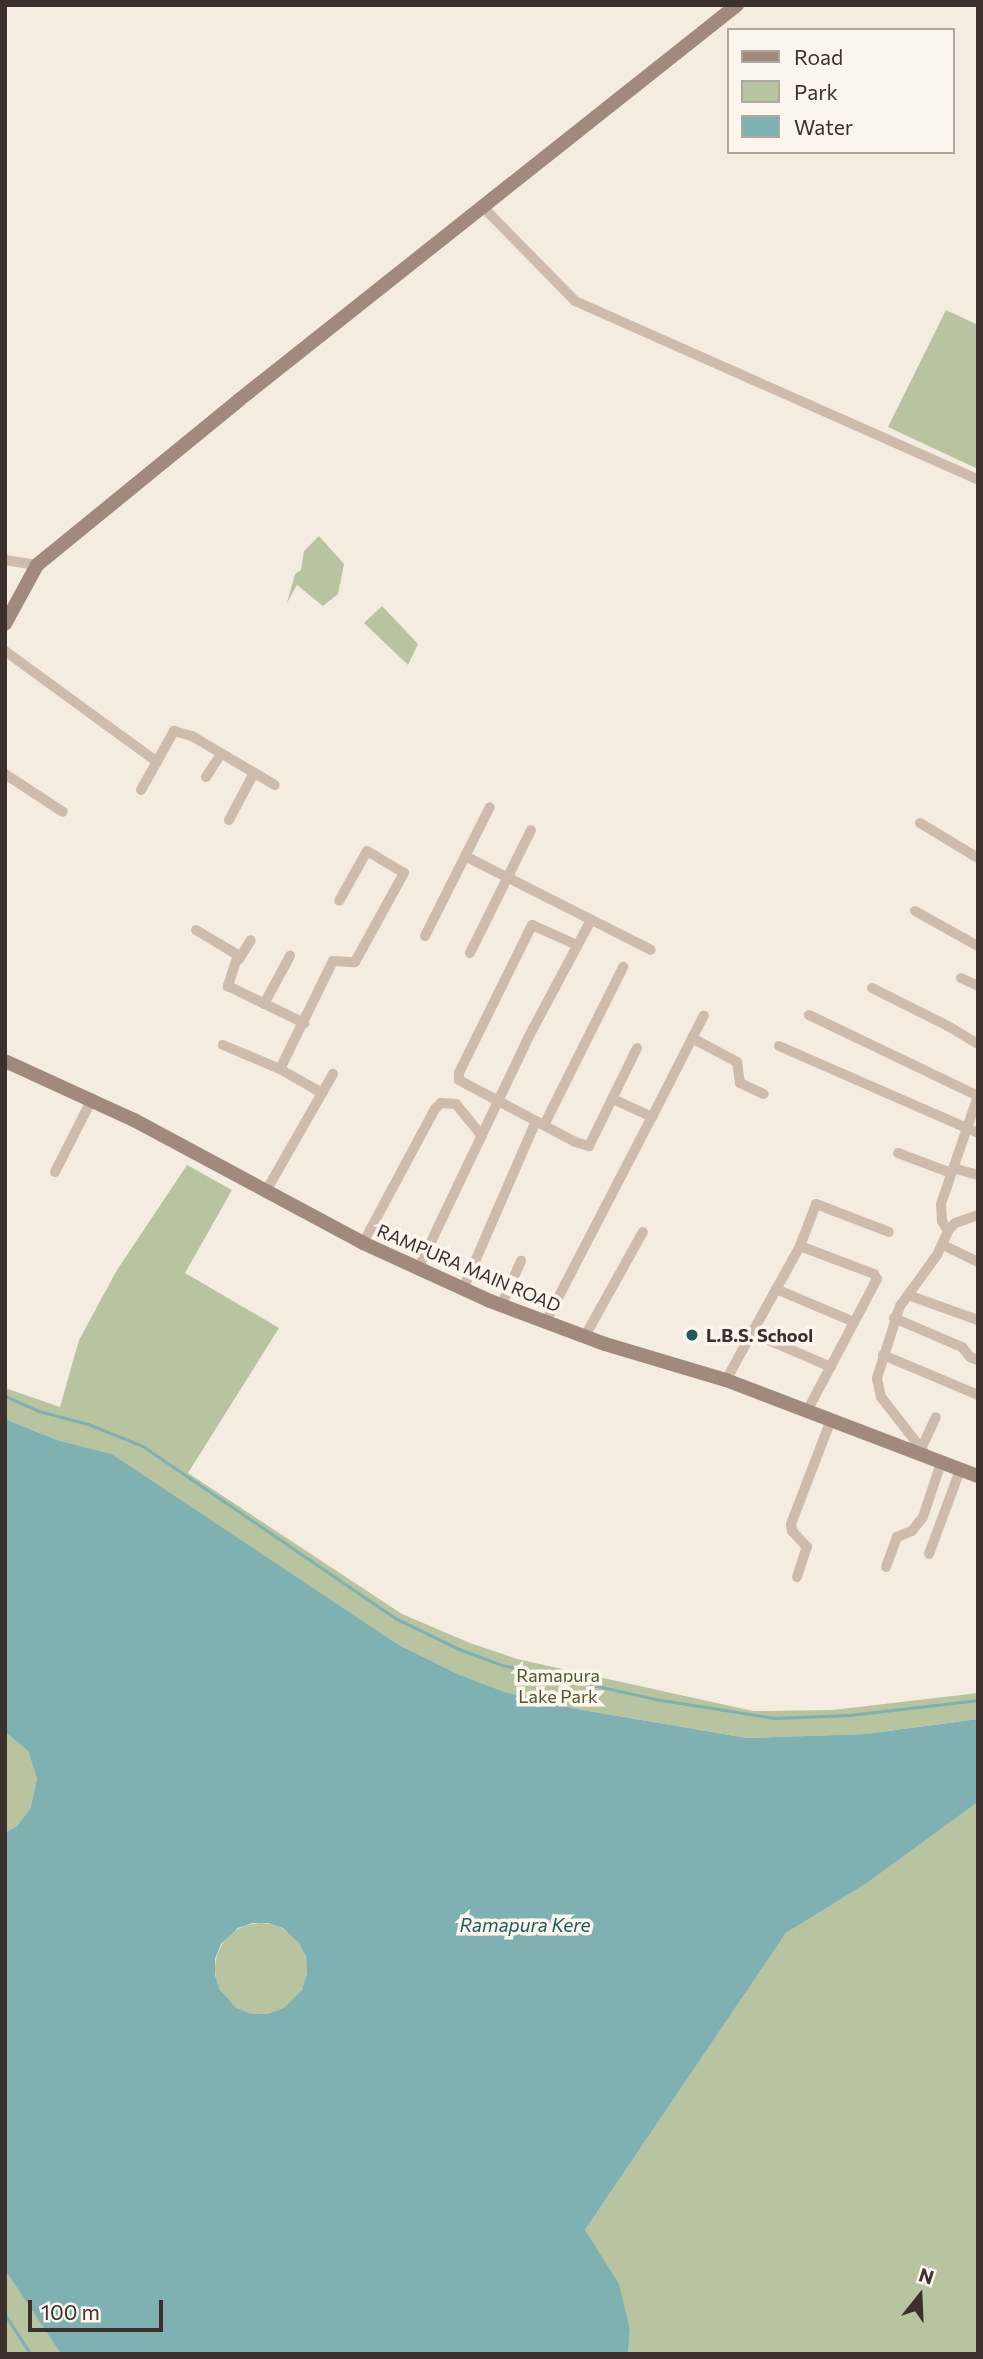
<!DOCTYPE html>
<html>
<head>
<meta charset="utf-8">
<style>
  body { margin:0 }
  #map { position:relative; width:983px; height:2359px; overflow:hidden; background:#f4ebe1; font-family:Commissioner,sans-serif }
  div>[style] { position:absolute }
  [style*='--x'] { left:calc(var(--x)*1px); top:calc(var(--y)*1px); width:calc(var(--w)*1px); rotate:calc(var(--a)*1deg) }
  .green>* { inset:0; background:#b8c4a0 }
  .round { border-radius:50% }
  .water>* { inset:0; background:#7fb0b2 }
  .stream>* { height:2.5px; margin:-1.25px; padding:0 1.25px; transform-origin:1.25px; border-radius:1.25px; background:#7fb0b2 }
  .minor>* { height:10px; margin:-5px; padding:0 5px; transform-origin:5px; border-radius:5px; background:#cdbbac }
  .secondary>* { height:14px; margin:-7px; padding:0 7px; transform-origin:7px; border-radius:7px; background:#a18a7d }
  .dots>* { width:19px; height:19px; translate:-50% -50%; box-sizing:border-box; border:4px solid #fbf5ee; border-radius:50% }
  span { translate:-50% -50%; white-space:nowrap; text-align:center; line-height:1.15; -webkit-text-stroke:7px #fbf5ee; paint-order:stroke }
  .street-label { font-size:18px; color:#3b302b }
  .poi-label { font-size:18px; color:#3b302b; font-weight:700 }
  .left { translate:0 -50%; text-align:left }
  .park-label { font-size:18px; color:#4a5a2e }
  .water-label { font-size:19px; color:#1f5a5e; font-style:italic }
  .frame { position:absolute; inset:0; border:7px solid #3b302b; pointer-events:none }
  .legend { position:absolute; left:727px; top:28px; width:228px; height:126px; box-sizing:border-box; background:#fbf5ee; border:2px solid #aea6a0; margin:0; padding:9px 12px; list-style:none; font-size:21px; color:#3b302b }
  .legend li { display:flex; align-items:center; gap:14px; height:35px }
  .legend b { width:35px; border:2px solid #aea6a0 }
  .north { position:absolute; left:885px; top:2261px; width:70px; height:70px; -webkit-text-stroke:5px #fbf5ee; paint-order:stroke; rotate:18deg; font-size:19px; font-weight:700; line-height:28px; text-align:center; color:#3b302b }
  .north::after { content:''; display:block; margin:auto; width:24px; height:32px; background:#3b302b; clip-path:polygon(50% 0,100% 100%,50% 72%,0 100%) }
  .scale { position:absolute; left:28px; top:2300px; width:135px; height:32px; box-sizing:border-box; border:4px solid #3b302b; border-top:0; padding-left:9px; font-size:21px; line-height:24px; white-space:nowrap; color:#3b302b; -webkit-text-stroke:5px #fbf5ee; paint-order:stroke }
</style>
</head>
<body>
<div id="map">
  <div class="green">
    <div style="clip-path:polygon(946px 310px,978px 325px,978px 469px,888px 427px)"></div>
    <div style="clip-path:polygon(319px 536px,344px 564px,338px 594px,323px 606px,297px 585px,287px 603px,295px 574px,301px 570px,304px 551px)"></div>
    <div style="clip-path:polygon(382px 606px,418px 644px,408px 665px,364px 623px)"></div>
    <div style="clip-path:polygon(187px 1165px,232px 1190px,185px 1273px,279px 1328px,188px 1473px,402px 1614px,470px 1643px,517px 1659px,753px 1711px,833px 1710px,978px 1693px,978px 1719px,866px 1734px,747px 1738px,577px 1709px,505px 1692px,460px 1675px,399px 1645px,112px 1454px,57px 1440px,5px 1419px,5px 1388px,60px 1407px,79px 1340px,117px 1270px)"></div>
    <div style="clip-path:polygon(5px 1732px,28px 1751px,37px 1779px,30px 1809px,17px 1826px,5px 1833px)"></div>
    <div style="clip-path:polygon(978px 1802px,978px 2354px,628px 2354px,630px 2330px,585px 2230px,786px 1933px,867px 1883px)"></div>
    <div class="round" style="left:215px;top:1923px;width:92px;height:92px"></div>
    <div style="clip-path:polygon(5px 2270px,61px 2354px,5px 2354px)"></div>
  </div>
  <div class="water">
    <div style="clip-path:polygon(evenodd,5px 1419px,57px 1440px,112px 1454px,399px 1645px,460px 1675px,505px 1692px,577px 1709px,747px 1738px,866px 1734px,978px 1719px,978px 1802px,867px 1883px,786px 1933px,585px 2230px,619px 2284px,630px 2330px,628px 2354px,61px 2354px,5px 2270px,5px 1833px,17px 1826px,30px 1809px,37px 1779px,28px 1751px,5px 1732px,5px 1419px,253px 1923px,268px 1923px,283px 1928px,299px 1943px,306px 1957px,307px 1974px,302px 1990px,284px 2008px,268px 2014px,251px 2014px,236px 2008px,220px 1990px,215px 1975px,215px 1959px,221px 1944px,238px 1928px,253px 1923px)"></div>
  </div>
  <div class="stream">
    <div style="--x:5;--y:1396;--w:37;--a:24"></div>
    <div style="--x:39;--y:1411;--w:51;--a:14.9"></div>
    <div style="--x:88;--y:1424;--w:59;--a:21.8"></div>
    <div style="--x:143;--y:1446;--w:305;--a:34.3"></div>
    <div style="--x:395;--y:1618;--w:71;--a:25.8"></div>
    <div style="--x:459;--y:1649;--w:46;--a:20.4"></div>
    <div style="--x:502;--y:1665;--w:157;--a:12.5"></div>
    <div style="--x:655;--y:1699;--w:121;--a:9"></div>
    <div style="--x:775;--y:1718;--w:75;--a:-2.3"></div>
    <div style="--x:850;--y:1715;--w:129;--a:-6.7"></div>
    <div style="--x:5;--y:2314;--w:48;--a:57"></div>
  </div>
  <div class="minor">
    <div style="--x:483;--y:207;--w:132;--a:45.6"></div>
    <div style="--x:575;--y:301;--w:441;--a:23.9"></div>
    <div style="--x:5;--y:560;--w:32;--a:9"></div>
    <div style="--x:5;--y:651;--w:188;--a:36.1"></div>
    <div style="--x:5;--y:774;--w:69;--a:33.2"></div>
    <div style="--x:206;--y:777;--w:27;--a:-57"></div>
    <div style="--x:141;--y:790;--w:68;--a:-60.8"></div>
    <div style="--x:174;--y:731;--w:19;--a:16"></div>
    <div style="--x:192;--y:736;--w:96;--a:30.6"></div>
    <div style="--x:229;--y:820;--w:53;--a:-62"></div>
    <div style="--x:920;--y:823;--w:68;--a:31.1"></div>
    <div style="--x:465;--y:856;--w:208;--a:26.8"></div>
    <div style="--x:915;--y:911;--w:72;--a:29.1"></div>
    <div style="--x:196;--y:930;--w:49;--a:30.8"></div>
    <div style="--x:238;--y:955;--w:33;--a:108"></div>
    <div style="--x:228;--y:986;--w:85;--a:26"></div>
    <div style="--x:425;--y:936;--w:144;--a:-63.3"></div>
    <div style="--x:577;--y:945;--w:49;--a:-156"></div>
    <div style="--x:532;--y:925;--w:165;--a:116.3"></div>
    <div style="--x:459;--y:1073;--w:7;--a:90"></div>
    <div style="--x:459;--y:1080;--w:132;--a:28.1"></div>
    <div style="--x:575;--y:1142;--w:15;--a:16"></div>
    <div style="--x:589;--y:1146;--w:109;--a:-63.9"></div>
    <div style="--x:470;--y:953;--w:137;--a:-63.6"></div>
    <div style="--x:239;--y:959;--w:22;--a:-58"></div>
    <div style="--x:961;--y:978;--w:19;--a:25"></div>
    <div style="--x:872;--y:988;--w:85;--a:26.6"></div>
    <div style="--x:948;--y:1026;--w:35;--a:31"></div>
    <div style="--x:264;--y:1004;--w:55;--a:-61.6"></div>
    <div style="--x:809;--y:1015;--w:187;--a:25.6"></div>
    <div style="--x:692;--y:1038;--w:51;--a:28.1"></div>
    <div style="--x:737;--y:1062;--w:21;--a:82"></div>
    <div style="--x:740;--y:1083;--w:26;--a:25"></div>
    <div style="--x:223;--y:1045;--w:62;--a:22.8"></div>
    <div style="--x:280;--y:1069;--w:48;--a:29.7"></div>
    <div style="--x:779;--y:1046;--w:217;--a:23.6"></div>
    <div style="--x:280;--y:1069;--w:120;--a:-63.9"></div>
    <div style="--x:333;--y:961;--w:22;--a:3"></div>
    <div style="--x:355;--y:962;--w:102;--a:-61.2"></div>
    <div style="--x:404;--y:873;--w:43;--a:-149.3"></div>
    <div style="--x:367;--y:851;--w:57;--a:119.2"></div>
    <div style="--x:613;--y:1099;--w:43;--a:24.8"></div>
    <div style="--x:652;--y:1117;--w:114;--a:-63"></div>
    <div style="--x:544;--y:1125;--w:177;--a:-63.4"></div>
    <div style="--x:898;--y:1153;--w:57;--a:20.7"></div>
    <div style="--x:953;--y:1168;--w:26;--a:16"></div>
    <div style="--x:55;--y:1172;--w:82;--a:-63.1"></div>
    <div style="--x:266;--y:1191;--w:135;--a:-60.2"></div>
    <div style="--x:948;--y:1231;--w:12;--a:-121"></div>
    <div style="--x:942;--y:1221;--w:17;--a:-93"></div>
    <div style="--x:941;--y:1204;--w:114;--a:-71.1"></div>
    <div style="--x:363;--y:1243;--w:152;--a:-61.8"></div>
    <div style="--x:435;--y:1109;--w:8;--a:-45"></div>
    <div style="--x:441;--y:1103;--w:15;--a:4"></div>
    <div style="--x:456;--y:1104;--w:41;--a:50.9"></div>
    <div style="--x:943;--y:1245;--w:39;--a:26"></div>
    <div style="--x:800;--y:1246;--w:79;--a:20.7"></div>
    <div style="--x:874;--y:1274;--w:6;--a:59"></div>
    <div style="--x:877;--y:1279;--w:149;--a:117.9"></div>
    <div style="--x:418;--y:1269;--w:256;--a:-64.5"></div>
    <div style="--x:528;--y:1038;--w:134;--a:-61.9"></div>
    <div style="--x:463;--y:1289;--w:183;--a:-66.5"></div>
    <div style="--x:776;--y:1289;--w:85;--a:22.9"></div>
    <div style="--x:908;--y:1295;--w:74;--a:19.7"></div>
    <div style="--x:504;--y:1299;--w:42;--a:-65.9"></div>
    <div style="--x:894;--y:1318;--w:74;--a:23.1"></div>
    <div style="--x:962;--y:1347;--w:13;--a:51"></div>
    <div style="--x:970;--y:1357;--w:9;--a:21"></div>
    <div style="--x:545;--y:1323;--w:232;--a:-62.6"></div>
    <div style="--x:752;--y:1333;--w:86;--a:23.3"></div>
    <div style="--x:585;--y:1336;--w:119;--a:-60.9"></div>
    <div style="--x:883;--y:1355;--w:103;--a:22.8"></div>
    <div style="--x:726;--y:1380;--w:153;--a:-61.1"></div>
    <div style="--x:800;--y:1246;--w:45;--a:-69.1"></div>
    <div style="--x:816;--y:1204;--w:78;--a:21"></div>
    <div style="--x:921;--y:1449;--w:35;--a:-65"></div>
    <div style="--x:927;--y:1456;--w:75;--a:-127.9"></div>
    <div style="--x:881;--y:1397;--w:19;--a:-102"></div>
    <div style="--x:877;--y:1378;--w:76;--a:-72.3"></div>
    <div style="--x:900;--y:1306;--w:63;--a:-54"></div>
    <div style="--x:937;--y:1255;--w:26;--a:-65"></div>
    <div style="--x:948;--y:1231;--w:11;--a:-49"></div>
    <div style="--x:955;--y:1223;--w:24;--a:-19"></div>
    <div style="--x:929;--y:1554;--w:90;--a:-69.7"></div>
    <div style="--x:886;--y:1567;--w:32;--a:-70"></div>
    <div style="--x:897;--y:1537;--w:16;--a:-22"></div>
    <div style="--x:912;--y:1531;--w:18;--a:-52"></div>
    <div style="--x:923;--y:1517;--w:57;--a:-71.6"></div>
    <div style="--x:797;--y:1577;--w:32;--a:-72"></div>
    <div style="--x:807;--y:1547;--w:22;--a:-133"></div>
    <div style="--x:792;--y:1531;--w:7;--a:-98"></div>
    <div style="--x:791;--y:1524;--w:111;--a:-69"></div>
  </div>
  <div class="secondary">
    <div style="--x:5;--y:624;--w:67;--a:-61.5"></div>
    <div style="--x:37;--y:565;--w:261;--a:-39.2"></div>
    <div style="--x:239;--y:400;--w:636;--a:-38.42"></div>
    <div style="--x:5;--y:1061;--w:142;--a:24.6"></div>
    <div style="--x:134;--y:1120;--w:260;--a:28.2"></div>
    <div style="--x:363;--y:1243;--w:140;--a:24.5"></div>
    <div style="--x:490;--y:1301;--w:123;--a:20.5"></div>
    <div style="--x:605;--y:1344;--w:126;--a:16.6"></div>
    <div style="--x:726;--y:1380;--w:270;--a:20.9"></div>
  </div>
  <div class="dots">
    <div style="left:692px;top:1335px;background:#1f5a5e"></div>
  </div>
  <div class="street-label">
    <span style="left:469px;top:1268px;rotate:23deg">RAMPURA MAIN ROAD</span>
  </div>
  <div class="poi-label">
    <span class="left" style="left:706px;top:1335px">L.B.S. School</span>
  </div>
  <div class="park-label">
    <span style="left:558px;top:1686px">Ramapura<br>Lake Park</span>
  </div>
  <div class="water-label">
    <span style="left:525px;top:1925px">Ramapura Kere</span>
  </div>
  <div class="frame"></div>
  <ul class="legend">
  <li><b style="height:9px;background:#a18a7d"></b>Road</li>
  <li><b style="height:19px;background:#b8c4a0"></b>Park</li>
  <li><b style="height:19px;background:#7fb0b2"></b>Water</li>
  </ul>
  <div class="north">N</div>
  <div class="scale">100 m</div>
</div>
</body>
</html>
